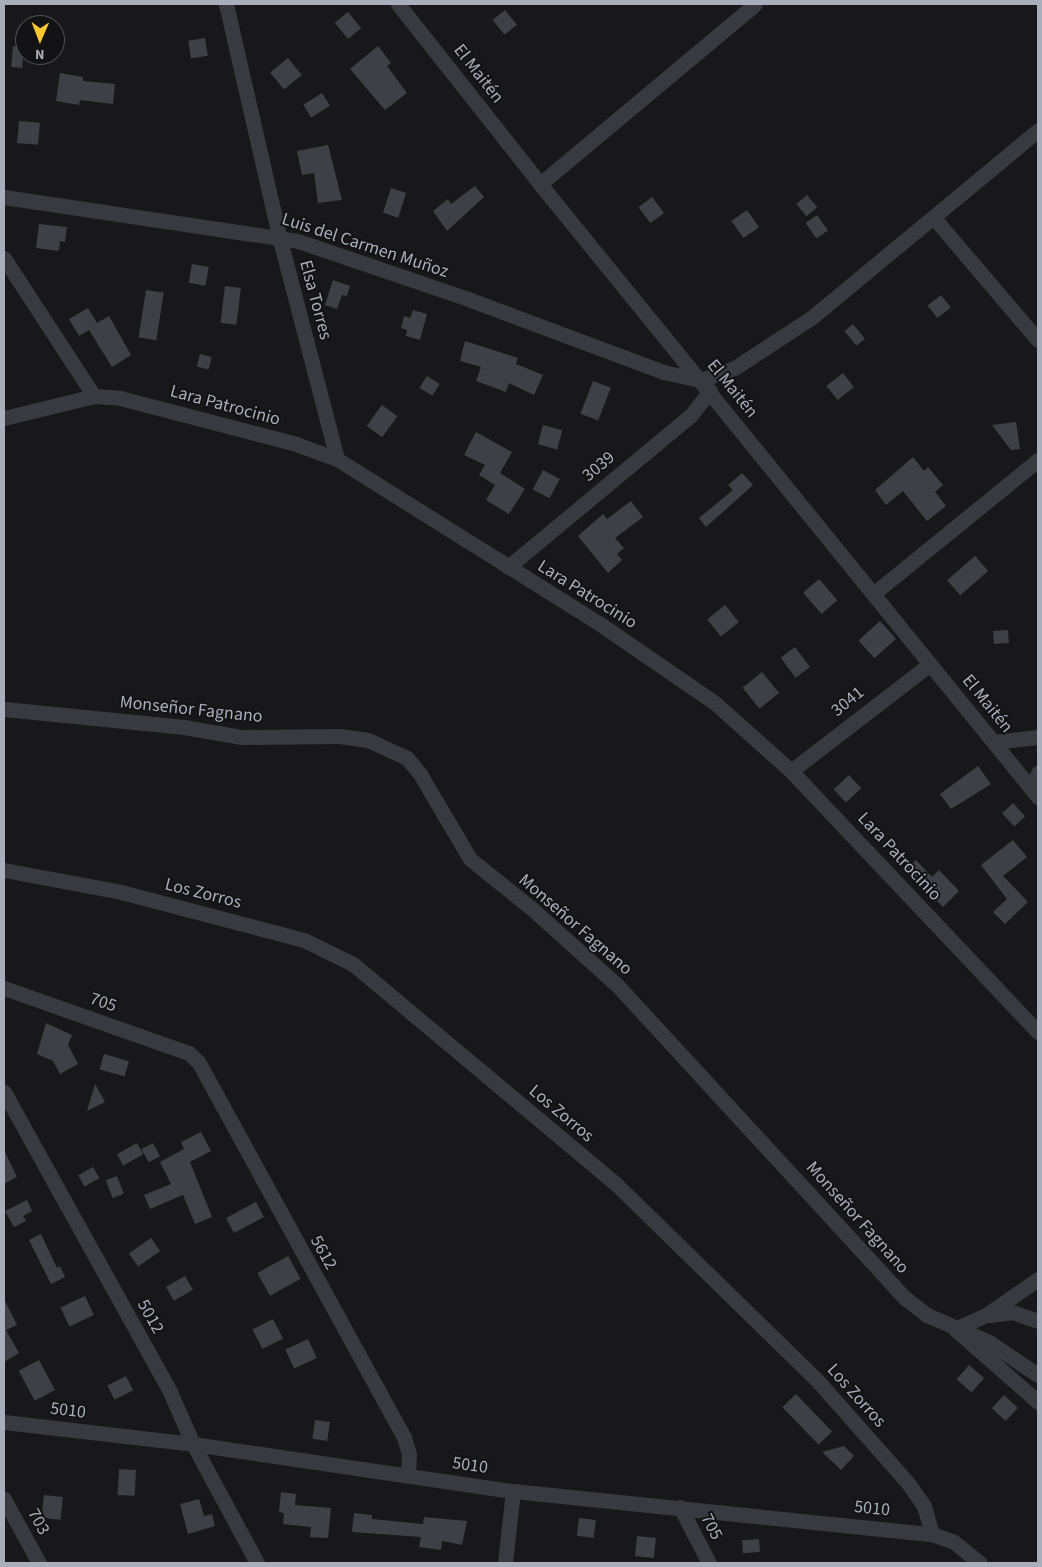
<!DOCTYPE html>
<html>
<head>
<meta charset="utf-8">
<style>
  body { margin:0 }
  #map { position:relative; width:1042px; height:1567px; overflow:hidden; background:#18181b; font-family:"Source Sans 3",sans-serif }
  div>[style] { position:absolute }
  [style*='--x'] { left:calc(var(--x)*1px); top:calc(var(--y)*1px); width:calc(var(--w)*1px); rotate:calc(var(--a)*1deg) }
  .building>* { inset:0; background:#3f4045; transform-origin:0 0 }
  .street>* { height:15px; margin:-7.5px; padding:0 7.5px; transform-origin:7.5px; border-radius:7.5px; background:#393940 }
  span { translate:-50% -50%; white-space:nowrap; text-align:center; line-height:1.15; -webkit-text-stroke:4px #131316; paint-order:stroke }
  .street-label { font-size:18px; color:#a9aebb }
  .frame { position:absolute; inset:0; border:5px solid #a9aebb; pointer-events:none }
  .north { position:absolute; left:15px; top:15px; width:50px; height:50px; box-sizing:border-box; background:#131316; border:1px solid #4f5158; border-radius:50%; rotate:181deg; font-size:14px; font-weight:700; line-height:20px; text-align:center; color:#a9aebb }
  .north::after { content:''; display:block; margin:auto; width:18px; height:22px; background:#ffc52c; clip-path:polygon(50% 0,100% 100%,50% 72%,0 100%) }
</style>
</head>
<body>
<div id="map">
  <div class="building">
    <div style="left:505px;top:10px;width:19px;height:16px;rotate:51deg"></div>
    <div style="left:348px;top:12px;width:21px;height:17px;rotate:51deg"></div>
    <div style="left:205px;top:38px;width:18px;height:17px;rotate:81deg"></div>
    <div style="left:13px;top:46px;width:11px;height:21px;rotate:5deg"></div>
    <div style="clip-path:polygon(378px 46px,391px 63px,387px 66px,407px 93px,385px 110px,350px 69px)"></div>
    <div style="left:288px;top:58px;width:22px;height:23px;rotate:51deg"></div>
    <div style="clip-path:polygon(60px 73px,83px 77px,83px 81px,115px 84px,113px 104px,80px 100px,79px 105px,56px 101px)"></div>
    <div style="left:322px;top:93px;width:15px;height:22px;rotate:58deg"></div>
    <div style="left:19px;top:121px;width:21px;height:22px;rotate:5deg"></div>
    <div style="clip-path:polygon(328px 145px,342px 200px,318px 203px,314px 173px,302px 175px,297px 151px)"></div>
    <div style="clip-path:polygon(475px 186px,484px 197px,447px 231px,433px 211px,448px 199px,451px 204px)"></div>
    <div style="left:391px;top:188px;width:16px;height:26px;rotate:18deg"></div>
    <div style="left:807px;top:195px;width:16px;height:14px;rotate:50deg"></div>
    <div style="left:652px;top:197px;width:20px;height:17px;rotate:53deg"></div>
    <div style="left:747px;top:210px;width:21px;height:19px;rotate:55deg"></div>
    <div style="left:817px;top:215px;width:19px;height:14px;rotate:55deg"></div>
    <div style="clip-path:polygon(39px 224px,67px 227px,65px 242px,60px 241px,59px 251px,36px 248px)"></div>
    <div style="left:192px;top:264px;width:17px;height:19px;rotate:10deg"></div>
    <div style="clip-path:polygon(333px 280px,350px 286px,347px 296px,342px 295px,337px 309px,325px 305px)"></div>
    <div style="left:225px;top:286px;width:16px;height:37px;rotate:7deg"></div>
    <div style="left:146px;top:290px;width:18px;height:48px;rotate:9deg"></div>
    <div style="left:941px;top:295px;width:16px;height:17px;rotate:52deg"></div>
    <div style="clip-path:polygon(88px 308px,97px 323px,109px 316px,131px 355px,112px 367px,89px 330px,79px 336px,69px 319px)"></div>
    <div style="clip-path:polygon(413px 310px,427px 314px,420px 340px,406px 336px,407px 330px,401px 328px,404px 316px,410px 318px)"></div>
    <div style="left:853px;top:324px;width:19px;height:11px;rotate:51deg"></div>
    <div style="clip-path:polygon(465px 341px,518px 358px,516px 364px,543px 375px,534px 395px,509px 383px,506px 392px,476px 381px,481px 367px,460px 361px)"></div>
    <div style="left:200px;top:354px;width:12px;height:13px;rotate:14deg"></div>
    <div style="left:843px;top:373px;width:18px;height:21px;rotate:52deg"></div>
    <div style="left:427px;top:376px;width:15px;height:14px;rotate:32deg"></div>
    <div style="left:593px;top:381px;width:19px;height:35px;rotate:21deg"></div>
    <div style="left:382px;top:405px;width:19px;height:26px;rotate:36deg"></div>
    <div style="clip-path:polygon(1016px 422px,1020px 449px,1011px 450px,992px 425px)"></div>
    <div style="left:543px;top:425px;width:20px;height:20px;rotate:15deg"></div>
    <div style="clip-path:polygon(476px 432px,512px 452px,500px 473px,525px 489px,509px 514px,486px 500px,495px 485px,479px 475px,485px 465px,464px 455px)"></div>
    <div style="clip-path:polygon(913px 457px,924px 471px,928px 467px,943px 485px,935px 492px,946px 506px,927px 521px,903px 491px,886px 505px,875px 490px)"></div>
    <div style="left:543px;top:470px;width:19px;height:22px;rotate:28deg"></div>
    <div style="clip-path:polygon(742px 473px,753px 485px,706px 527px,699px 518px,733px 490px,728px 485px)"></div>
    <div style="clip-path:polygon(631px 501px,643px 517px,615px 538px,624px 548px,617px 554px,622px 560px,608px 573px,578px 536px,603px 514px,607px 519px)"></div>
    <div style="left:975px;top:556px;width:20px;height:37px;rotate:49deg"></div>
    <div style="left:819px;top:579px;width:28px;height:21px;rotate:49deg"></div>
    <div style="left:725px;top:605px;width:22px;height:23px;rotate:51deg"></div>
    <div style="left:880px;top:621px;width:24px;height:29px;rotate:48deg"></div>
    <div style="left:1008px;top:630px;width:13px;height:15px;rotate:86deg"></div>
    <div style="left:795px;top:647px;width:25px;height:18px;rotate:53deg"></div>
    <div style="left:762px;top:672px;width:27px;height:25px;rotate:51deg"></div>
    <div style="clip-path:polygon(978px 766px,991px 784px,951px 809px,940px 794px)"></div>
    <div style="left:849px;top:775px;width:18px;height:21px;rotate:47deg"></div>
    <div style="left:1013px;top:803px;width:18px;height:15px;rotate:47deg"></div>
    <div style="clip-path:polygon(1013px 840px,1027px 857px,1003px 876px,1028px 902px,1005px 924px,993px 912px,1007px 899px,981px 865px)"></div>
    <div style="clip-path:polygon(916px 860px,932px 877px,939px 870px,959px 891px,943px 907px,906px 869px)"></div>
    <div style="clip-path:polygon(46px 1023px,72px 1035px,68px 1045px,78px 1064px,60px 1074px,53px 1061px,37px 1054px)"></div>
    <div style="left:104px;top:1054px;width:26px;height:16px;rotate:16deg"></div>
    <div style="clip-path:polygon(95px 1084px,105px 1102px,87px 1111px)"></div>
    <div style="clip-path:polygon(201px 1132px,211px 1151px,190px 1162px,212px 1217px,195px 1224px,183px 1195px,150px 1209px,144px 1195px,171px 1184px,160px 1162px,184px 1149px,181px 1142px)"></div>
    <div style="left:137px;top:1143px;width:13px;height:23px;rotate:61deg"></div>
    <div style="left:153px;top:1143px;width:15px;height:13px;rotate:62deg"></div>
    <div style="clip-path:polygon(4px 1150px,17px 1177px,4px 1184px)"></div>
    <div style="left:93px;top:1167px;width:13px;height:17px;rotate:61deg"></div>
    <div style="left:117px;top:1176px;width:19px;height:12px;rotate:69deg"></div>
    <div style="clip-path:polygon(27px 1200px,32px 1211px,23px 1216px,26px 1221px,14px 1227px,5px 1211px)"></div>
    <div style="left:256px;top:1202px;width:17px;height:34px;rotate:62deg"></div>
    <div style="clip-path:polygon(41px 1234px,57px 1268px,60px 1266px,65px 1277px,51px 1284px,29px 1240px)"></div>
    <div style="left:151px;top:1238px;width:16px;height:27px;rotate:55deg"></div>
    <div style="left:288px;top:1256px;width:26px;height:35px;rotate:61deg"></div>
    <div style="left:185px;top:1276px;width:16px;height:22px;rotate:60deg"></div>
    <div style="left:85px;top:1296px;width:21px;height:27px;rotate:65deg"></div>
    <div style="clip-path:polygon(4px 1299px,17px 1325px,6px 1330px,19px 1353px,4px 1362px)"></div>
    <div style="left:273px;top:1319px;width:22px;height:23px;rotate:63deg"></div>
    <div style="left:308px;top:1339px;width:21px;height:25px;rotate:65deg"></div>
    <div style="left:39px;top:1360px;width:34px;height:23px;rotate:62deg"></div>
    <div style="left:969px;top:1365px;width:20px;height:19px;rotate:41deg"></div>
    <div style="left:126px;top:1376px;width:16px;height:21px;rotate:63deg"></div>
    <div style="left:796px;top:1394px;width:52px;height:19px;rotate:46deg"></div>
    <div style="left:1004px;top:1395px;width:19px;height:18px;rotate:43deg"></div>
    <div style="left:315px;top:1420px;width:15px;height:19px;rotate:8deg"></div>
    <div style="clip-path:polygon(844px 1446px,854px 1456px,841px 1470px,822px 1452px)"></div>
    <div style="left:119px;top:1469px;width:17px;height:26px;rotate:3deg"></div>
    <div style="clip-path:polygon(281px 1492px,296px 1494px,295px 1505px,331px 1508px,328px 1538px,310px 1537px,311px 1527px,283px 1524px,284px 1513px,279px 1512px)"></div>
    <div style="left:44px;top:1495px;width:19px;height:23px;rotate:6deg"></div>
    <div style="clip-path:polygon(199px 1499px,204px 1516px,212px 1514px,215px 1526px,188px 1534px,180px 1504px)"></div>
    <div style="clip-path:polygon(354px 1513px,372px 1515px,372px 1519px,423px 1524px,424px 1517px,467px 1521px,462px 1545px,442px 1541px,441px 1550px,419px 1547px,421px 1537px,352px 1532px)"></div>
    <div style="left:579px;top:1518px;width:17px;height:18px;rotate:7deg"></div>
    <div style="left:637px;top:1536px;width:19px;height:20px;rotate:6deg"></div>
    <div style="left:759px;top:1539px;width:13px;height:17px;rotate:86deg"></div>
  </div>
  <div class="street">
    <div style="--x:226;--y:4;--w:238;--a:77.1"></div>
    <div style="--x:279;--y:236;--w:230;--a:75.4"></div>
    <div style="--x:398;--y:4;--w:229;--a:51.7"></div>
    <div style="--x:540;--y:184;--w:790;--a:50.91"></div>
    <div style="--x:540;--y:184;--w:280;--a:-39.9"></div>
    <div style="--x:4;--y:197;--w:297;--a:8.5"></div>
    <div style="--x:298;--y:241;--w:180;--a:18.8"></div>
    <div style="--x:468;--y:299;--w:208;--a:20.5"></div>
    <div style="--x:663;--y:372;--w:39;--a:12"></div>
    <div style="--x:701;--y:380;--w:37;--a:-20"></div>
    <div style="--x:736;--y:367;--w:90;--a:-33.2"></div>
    <div style="--x:811;--y:318;--w:295;--a:-39.6"></div>
    <div style="--x:934;--y:218;--w:160;--a:49.6"></div>
    <div style="--x:4;--y:258;--w:165;--a:56.9"></div>
    <div style="--x:4;--y:418;--w:93;--a:-13.7"></div>
    <div style="--x:94;--y:396;--w:26;--a:4"></div>
    <div style="--x:120;--y:398;--w:182;--a:14.6"></div>
    <div style="--x:296;--y:444;--w:44;--a:20.1"></div>
    <div style="--x:337;--y:459;--w:310;--a:32.1"></div>
    <div style="--x:600;--y:624;--w:140;--a:34.5"></div>
    <div style="--x:715;--y:703;--w:102;--a:41.8"></div>
    <div style="--x:791;--y:771;--w:359;--a:46.6"></div>
    <div style="--x:508;--y:567;--w:238;--a:-39.7"></div>
    <div style="--x:691;--y:415;--w:31;--a:-52"></div>
    <div style="--x:873;--y:594;--w:213;--a:-39.1"></div>
    <div style="--x:4;--y:709;--w:181;--a:5.7"></div>
    <div style="--x:184;--y:727;--w:59;--a:9.8"></div>
    <div style="--x:242;--y:737;--w:97;--a:-0.6"></div>
    <div style="--x:339;--y:736;--w:29;--a:8"></div>
    <div style="--x:368;--y:740;--w:43;--a:24.8"></div>
    <div style="--x:407;--y:758;--w:21;--a:51"></div>
    <div style="--x:420;--y:774;--w:99;--a:59.5"></div>
    <div style="--x:470;--y:859;--w:77;--a:38.7"></div>
    <div style="--x:530;--y:907;--w:117;--a:41.9"></div>
    <div style="--x:617;--y:985;--w:425;--a:47.4"></div>
    <div style="--x:905;--y:1298;--w:28;--a:38"></div>
    <div style="--x:927;--y:1315;--w:68;--a:23.5"></div>
    <div style="--x:989;--y:1342;--w:59;--a:34"></div>
    <div style="--x:994;--y:742;--w:44;--a:-6.5"></div>
    <div style="--x:791;--y:771;--w:175;--a:-37.6"></div>
    <div style="--x:1031;--y:788;--w:17;--a:-65"></div>
    <div style="--x:4;--y:870;--w:119;--a:10.6"></div>
    <div style="--x:121;--y:892;--w:189;--a:14.7"></div>
    <div style="--x:304;--y:940;--w:55;--a:26.1"></div>
    <div style="--x:353;--y:964;--w:344;--a:39.9"></div>
    <div style="--x:617;--y:1185;--w:278;--a:44.3"></div>
    <div style="--x:816;--y:1379;--w:139;--a:48.5"></div>
    <div style="--x:908;--y:1483;--w:28;--a:55"></div>
    <div style="--x:924;--y:1506;--w:29;--a:74"></div>
    <div style="--x:4;--y:988;--w:196;--a:19.4"></div>
    <div style="--x:189;--y:1053;--w:14;--a:45"></div>
    <div style="--x:199;--y:1063;--w:426;--a:61.3"></div>
    <div style="--x:404;--y:1437;--w:18;--a:74"></div>
    <div style="--x:409;--y:1454;--w:22;--a:93"></div>
    <div style="--x:4;--y:1092;--w:343;--a:61"></div>
    <div style="--x:170;--y:1392;--w:57;--a:66.1"></div>
    <div style="--x:193;--y:1444;--w:135;--a:61.7"></div>
    <div style="--x:1038;--y:1279;--w:63;--a:145.3"></div>
    <div style="--x:986;--y:1315;--w:34;--a:156"></div>
    <div style="--x:955;--y:1329;--w:111;--a:41.3"></div>
    <div style="--x:989;--y:1315;--w:23;--a:-7"></div>
    <div style="--x:1012;--y:1312;--w:28;--a:19"></div>
    <div style="--x:4;--y:1422;--w:190;--a:6.6"></div>
    <div style="--x:193;--y:1444;--w:323;--a:8.4"></div>
    <div style="--x:513;--y:1491;--w:421;--a:5.9"></div>
    <div style="--x:932;--y:1534;--w:23;--a:20"></div>
    <div style="--x:954;--y:1542;--w:33;--a:39"></div>
    <div style="--x:4;--y:1499;--w:73;--a:61.3"></div>
    <div style="--x:680;--y:1507;--w:63;--a:62.6"></div>
    <div style="--x:505;--y:1563;--w:72;--a:-83.7"></div>
  </div>
  <div class="street-label">
    <span style="left:478px;top:74px;rotate:52deg">El Maitén</span>
    <span style="left:365px;top:246px;rotate:18deg">Luis del Carmen Muñoz</span>
    <span style="left:315px;top:300px;rotate:75deg">Elsa Torres</span>
    <span style="left:732px;top:389px;rotate:51deg">El Maitén</span>
    <span style="left:225px;top:406px;rotate:15deg">Lara Patrocinio</span>
    <span style="left:599px;top:467px;rotate:-40deg">3039</span>
    <span style="left:587px;top:595px;rotate:32deg">Lara Patrocinio</span>
    <span style="left:848px;top:702px;rotate:-39deg">3041</span>
    <span style="left:987px;top:704px;rotate:51deg">El Maitén</span>
    <span style="left:191px;top:710px;rotate:6deg">Monseñor Fagnano</span>
    <span style="left:899px;top:857px;rotate:47deg">Lara Patrocinio</span>
    <span style="left:203px;top:894px;rotate:14deg">Los Zorros</span>
    <span style="left:575px;top:925px;rotate:41deg">Monseñor Fagnano</span>
    <span style="left:103px;top:1003px;rotate:19deg">705</span>
    <span style="left:561px;top:1114px;rotate:40deg">Los Zorros</span>
    <span style="left:857px;top:1218px;rotate:48deg">Monseñor Fagnano</span>
    <span style="left:323px;top:1253px;rotate:61deg">5612</span>
    <span style="left:150px;top:1317px;rotate:61deg">5012</span>
    <span style="left:856px;top:1396px;rotate:48deg">Los Zorros</span>
    <span style="left:68px;top:1411px;rotate:7deg">5010</span>
    <span style="left:470px;top:1466px;rotate:8deg">5010</span>
    <span style="left:872px;top:1509px;rotate:6deg">5010</span>
    <span style="left:38px;top:1522px;rotate:61deg">703</span>
    <span style="left:711px;top:1527px;rotate:63deg">705</span>
  </div>
  <div class="frame"></div>
  <div class="north">N</div>
</div>
</body>
</html>
